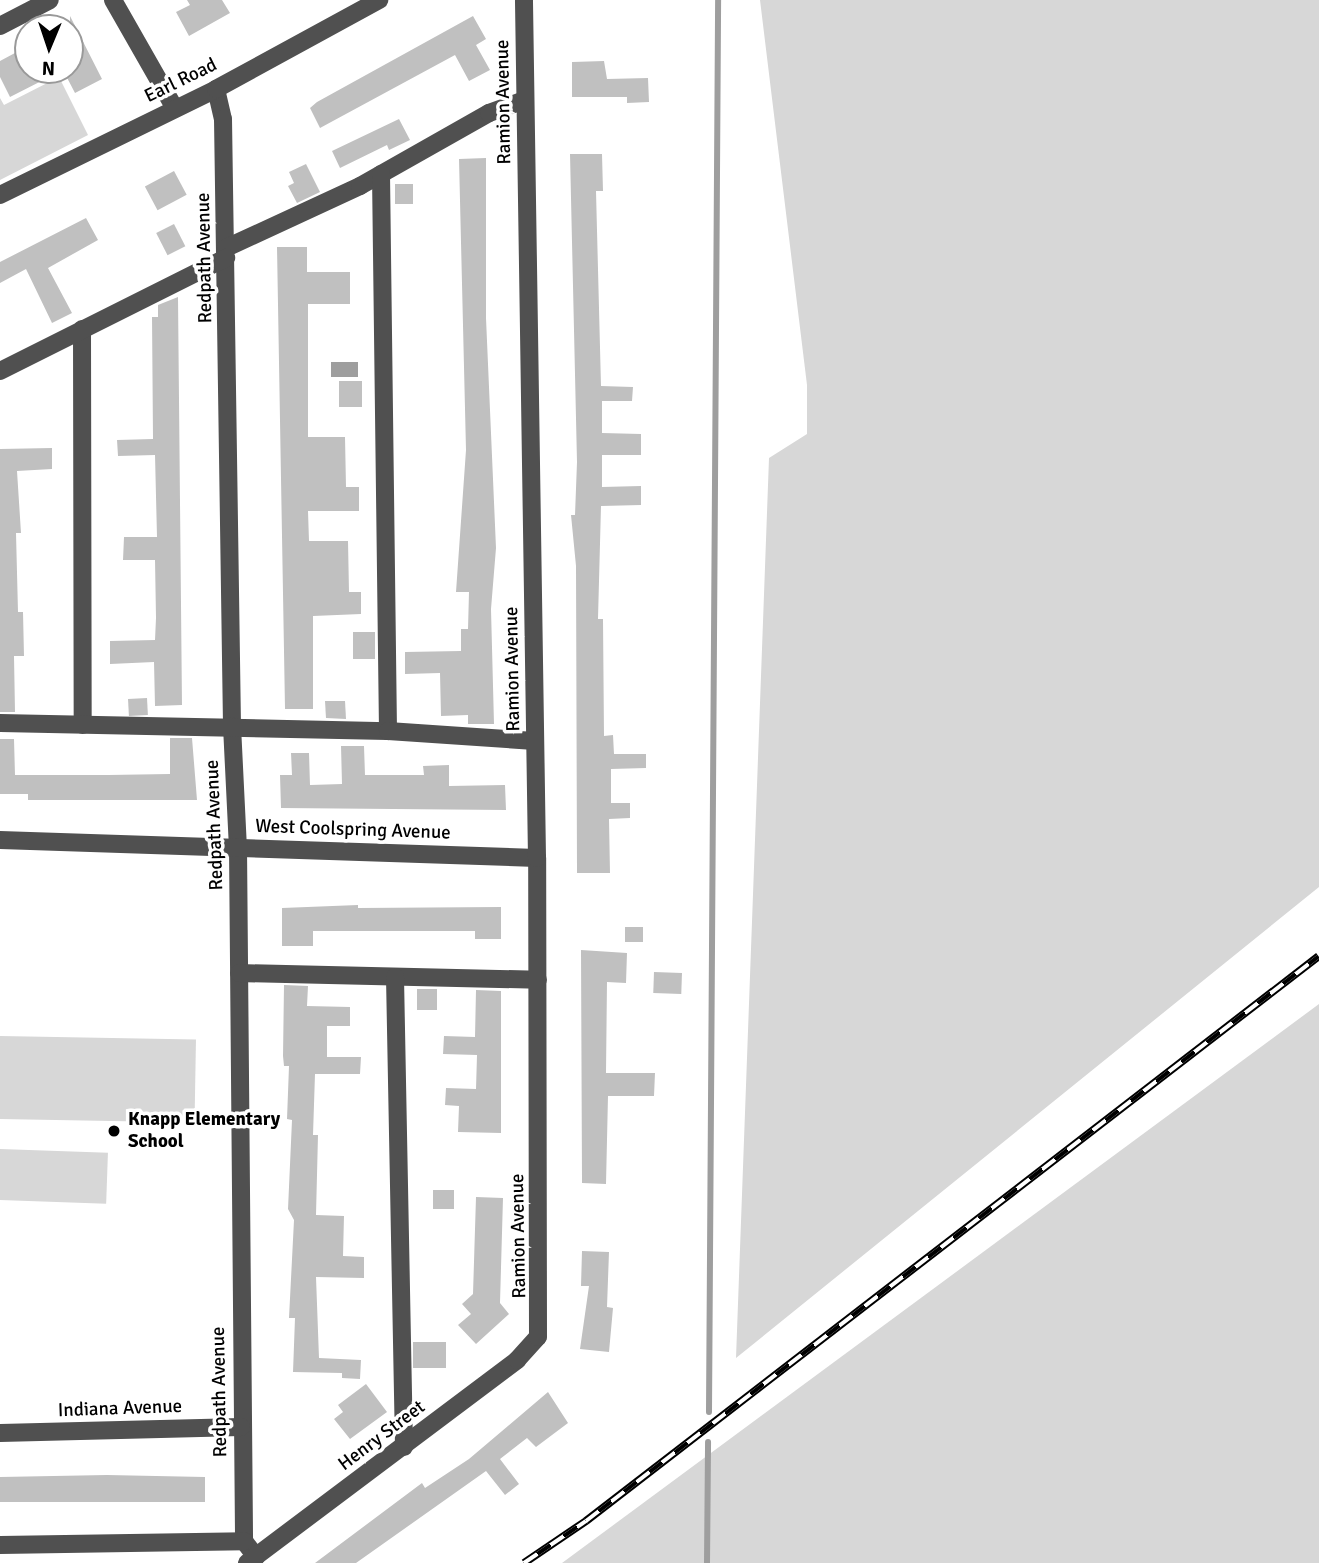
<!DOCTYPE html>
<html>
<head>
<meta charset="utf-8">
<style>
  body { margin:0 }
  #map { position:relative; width:1319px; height:1563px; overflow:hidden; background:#fff; font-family:Signika,sans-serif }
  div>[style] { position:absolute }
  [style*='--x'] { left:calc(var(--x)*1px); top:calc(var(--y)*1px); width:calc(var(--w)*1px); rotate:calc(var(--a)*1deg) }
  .green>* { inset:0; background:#d7d7d7; transform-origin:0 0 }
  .water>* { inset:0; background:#9e9e9e; transform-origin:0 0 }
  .stream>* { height:6px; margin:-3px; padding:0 3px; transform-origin:3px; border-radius:3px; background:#9e9e9e }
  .building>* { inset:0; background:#c0c0c0; transform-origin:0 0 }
  .minor>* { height:18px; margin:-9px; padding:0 9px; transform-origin:9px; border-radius:9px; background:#505050 }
  .rail>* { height:8px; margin-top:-4px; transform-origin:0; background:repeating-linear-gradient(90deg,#fff 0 16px,#000 0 32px); box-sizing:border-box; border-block:2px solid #000 }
  .dots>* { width:19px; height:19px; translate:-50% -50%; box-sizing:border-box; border:4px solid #fff; border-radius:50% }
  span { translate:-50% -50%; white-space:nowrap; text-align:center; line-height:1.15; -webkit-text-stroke:7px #fff; paint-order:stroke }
  .street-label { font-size:19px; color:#000 }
  .poi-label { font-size:19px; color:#000; font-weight:700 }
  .left { translate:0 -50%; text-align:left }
  .north { position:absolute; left:14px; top:14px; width:70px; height:70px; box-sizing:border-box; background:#fff; border:2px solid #999; border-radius:50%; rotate:182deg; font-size:19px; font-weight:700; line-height:28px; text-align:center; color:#000 }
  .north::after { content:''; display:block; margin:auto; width:24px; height:32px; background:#000; clip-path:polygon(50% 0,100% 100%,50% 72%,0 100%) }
</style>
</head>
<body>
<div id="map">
  <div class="green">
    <div style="clip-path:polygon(760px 0,1319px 0,1319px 887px,736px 1358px,769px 458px,807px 434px,807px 385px)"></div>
    <div style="clip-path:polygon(59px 77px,88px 135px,0 180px,0 98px,4px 105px)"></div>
    <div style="clip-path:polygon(1319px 1004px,1319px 1563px,562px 1563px)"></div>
    <div style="left:0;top:1036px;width:196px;height:83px;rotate:1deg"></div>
    <div style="left:0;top:1149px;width:108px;height:51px;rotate:2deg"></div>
  </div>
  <div class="water">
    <div style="left:331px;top:362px;width:27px;height:15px"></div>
  </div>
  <div class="stream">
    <div style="--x:709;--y:1412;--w:1412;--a:-89.63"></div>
    <div style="--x:707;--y:1563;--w:121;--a:-89.5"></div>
  </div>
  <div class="building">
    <div style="clip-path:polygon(187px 0,222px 0,230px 13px,189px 36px,176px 12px,190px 5px)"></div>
    <div style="clip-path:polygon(70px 16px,102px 79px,75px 93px,63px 70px,70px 70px)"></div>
    <div style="clip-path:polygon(473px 16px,486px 39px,476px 45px,490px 70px,469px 81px,455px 55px,320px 128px,310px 108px,317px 102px)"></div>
    <div style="clip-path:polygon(28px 46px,28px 70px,63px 70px,10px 97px,0 77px,0 61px)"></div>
    <div style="clip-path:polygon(604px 61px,607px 79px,648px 78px,649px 102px,627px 103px,627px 97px,572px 97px,572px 62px)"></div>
    <div style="clip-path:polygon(399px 119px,410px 140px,389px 150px,387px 145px,340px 168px,332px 151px)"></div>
    <div style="clip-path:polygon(570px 154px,602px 154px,603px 191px,596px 191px,601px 386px,633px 387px,632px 401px,602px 401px,602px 433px,641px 434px,641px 455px,602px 455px,602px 487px,641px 486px,641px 505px,601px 506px,598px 619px,603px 619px,604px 736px,613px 735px,614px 754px,646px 754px,646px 768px,611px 769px,611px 803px,630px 803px,630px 818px,609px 819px,610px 873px,577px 873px,576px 566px,571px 515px,575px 515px,577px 462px)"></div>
    <div style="clip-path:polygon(486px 158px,486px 318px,496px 548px,491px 609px,494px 724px,468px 724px,468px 715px,441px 716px,440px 673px,405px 674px,405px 652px,461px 651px,461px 629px,468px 629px,469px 592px,456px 592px,466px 450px,459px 159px)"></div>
    <div style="clip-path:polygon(306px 164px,320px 192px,297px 203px,288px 186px,294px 183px,289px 172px)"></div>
    <div style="left:174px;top:171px;width:27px;height:33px;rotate:62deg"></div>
    <div style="left:413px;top:184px;width:20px;height:18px;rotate:90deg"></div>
    <div style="clip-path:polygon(86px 218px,98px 240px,48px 268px,72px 313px,52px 323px,26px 269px,0 283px,0 262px)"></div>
    <div style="left:174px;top:224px;width:25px;height:20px;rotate:63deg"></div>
    <div style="clip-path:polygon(277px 247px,307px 247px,307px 272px,350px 272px,350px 304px,308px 304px,308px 437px,345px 437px,346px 487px,359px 487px,359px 511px,308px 511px,309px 541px,348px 541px,349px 592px,361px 592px,361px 614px,313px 616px,313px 709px,285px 709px)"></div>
    <div style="clip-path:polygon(178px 297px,182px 705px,155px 706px,154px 662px,110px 664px,110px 641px,155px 640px,156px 618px,155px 560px,123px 560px,124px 537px,157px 537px,155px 455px,118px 456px,117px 440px,153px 439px,152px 317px,158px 317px,158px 305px)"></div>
    <div style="left:339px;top:381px;width:23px;height:26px"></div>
    <div style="clip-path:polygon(52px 448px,52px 469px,17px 471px,21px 533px,16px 533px,18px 612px,23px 612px,24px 656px,14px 656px,15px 712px,0 712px,0 449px)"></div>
    <div style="left:353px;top:632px;width:22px;height:27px"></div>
    <div style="left:147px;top:698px;width:17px;height:19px;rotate:87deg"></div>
    <div style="clip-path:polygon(325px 701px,345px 701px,346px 719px,326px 718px)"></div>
    <div style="clip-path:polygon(170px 738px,192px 738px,197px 800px,28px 800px,28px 794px,0 794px,0 739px,14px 739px,15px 775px,108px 775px,170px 774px)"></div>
    <div style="clip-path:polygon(341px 746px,364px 746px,365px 775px,424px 775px,423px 766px,449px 765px,449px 786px,505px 785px,506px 810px,281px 808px,280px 775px,292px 775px,291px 753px,309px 753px,310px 785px,342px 784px)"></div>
    <div style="clip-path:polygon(358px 905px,358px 908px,501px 907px,501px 939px,475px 939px,475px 931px,313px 931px,313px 946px,282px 946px,282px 908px)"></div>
    <div style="left:625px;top:927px;width:18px;height:15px"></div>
    <div style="clip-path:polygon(581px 950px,627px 953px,626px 983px,607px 982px,606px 1073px,655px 1073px,654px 1096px,608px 1096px,606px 1184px,582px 1183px)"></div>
    <div style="left:654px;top:972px;width:28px;height:21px;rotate:2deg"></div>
    <div style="clip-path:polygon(284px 985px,308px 986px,307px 1006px,350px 1007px,350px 1026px,327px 1026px,327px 1057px,361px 1057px,360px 1074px,315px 1074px,313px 1135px,318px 1135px,316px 1215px,344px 1216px,343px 1256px,364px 1257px,364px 1278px,316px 1277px,319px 1358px,361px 1360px,360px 1379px,342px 1378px,342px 1373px,293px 1372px,295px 1318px,289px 1318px,294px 1220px,288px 1209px,292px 1120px,287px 1119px,289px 1066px,284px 1066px,283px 1056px)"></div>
    <div style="left:417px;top:989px;width:20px;height:21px"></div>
    <div style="clip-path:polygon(476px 990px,501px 991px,501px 1133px,458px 1132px,459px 1106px,445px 1105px,446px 1088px,476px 1089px,477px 1055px,443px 1054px,444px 1036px,475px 1037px)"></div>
    <div style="left:433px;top:1190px;width:21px;height:19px"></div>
    <div style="clip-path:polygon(476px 1197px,503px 1198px,500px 1303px,509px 1314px,476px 1344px,458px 1325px,471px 1314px,462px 1304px,473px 1294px)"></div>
    <div style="clip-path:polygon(582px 1251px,609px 1252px,607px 1307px,613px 1308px,609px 1352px,580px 1349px,589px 1286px,581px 1286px)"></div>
    <div style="left:413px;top:1342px;width:33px;height:26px"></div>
    <div style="clip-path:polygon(366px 1384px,387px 1412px,350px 1439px,334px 1419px,343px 1412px,338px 1405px)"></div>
    <div style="clip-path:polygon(548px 1392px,568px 1423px,536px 1447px,527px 1438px,500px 1459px,519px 1484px,505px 1495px,486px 1471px,356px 1563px,315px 1563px,422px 1483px,425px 1488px,469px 1459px)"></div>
    <div style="clip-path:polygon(107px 1475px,205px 1477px,205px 1502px,0 1502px,0 1477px)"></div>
  </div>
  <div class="minor">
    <div style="--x:113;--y:0;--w:123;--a:60.3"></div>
    <div style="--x:0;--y:26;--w:56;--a:-27.5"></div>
    <div style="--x:216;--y:89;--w:31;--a:77"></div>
    <div style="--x:223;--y:119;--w:607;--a:89.15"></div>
    <div style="--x:232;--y:726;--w:121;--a:87.2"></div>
    <div style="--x:238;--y:847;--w:694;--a:89.5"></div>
    <div style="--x:244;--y:1541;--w:20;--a:53"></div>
    <div style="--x:0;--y:195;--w:241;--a:-26.1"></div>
    <div style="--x:216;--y:89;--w:186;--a:-28.6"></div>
    <div style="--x:226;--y:248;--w:148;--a:-24.8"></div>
    <div style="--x:360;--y:186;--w:148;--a:-29.5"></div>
    <div style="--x:489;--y:113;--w:38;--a:-20"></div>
    <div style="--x:82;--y:329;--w:396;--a:89.9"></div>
    <div style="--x:0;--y:371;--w:253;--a:-26.6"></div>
    <div style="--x:0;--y:723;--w:388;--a:1.2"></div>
    <div style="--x:388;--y:731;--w:557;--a:-90.72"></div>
    <div style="--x:388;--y:731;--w:147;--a:3.9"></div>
    <div style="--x:0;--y:840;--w:537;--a:1.92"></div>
    <div style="--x:239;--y:973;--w:299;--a:1.3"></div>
    <div style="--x:395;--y:977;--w:470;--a:88.9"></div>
    <div style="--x:0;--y:1433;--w:241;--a:-1.4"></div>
    <div style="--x:0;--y:1545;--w:244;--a:-0.9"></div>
    <div style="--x:247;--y:1563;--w:338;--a:-36.9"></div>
    <div style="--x:517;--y:1360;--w:31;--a:-48"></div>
    <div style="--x:538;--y:1337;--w:479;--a:-90.1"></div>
    <div style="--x:537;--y:858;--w:858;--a:-90.87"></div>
  </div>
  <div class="rail">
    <div style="--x:524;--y:1563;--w:75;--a:-34.1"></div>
    <div style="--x:586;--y:1521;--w:925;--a:-37.63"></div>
  </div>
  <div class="dots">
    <div style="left:114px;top:1131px;background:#000"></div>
  </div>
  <div class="street-label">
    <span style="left:181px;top:81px;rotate:-26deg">Earl Road</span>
    <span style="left:504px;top:102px;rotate:-91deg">Ramion Avenue</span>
    <span style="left:205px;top:258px;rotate:-91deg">Redpath Avenue</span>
    <span style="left:513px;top:669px;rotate:-91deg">Ramion Avenue</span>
    <span style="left:215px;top:825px;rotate:-92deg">Redpath Avenue</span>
    <span style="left:353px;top:830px;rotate:2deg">West Coolspring Avenue</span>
    <span style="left:519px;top:1236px;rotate:-91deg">Ramion Avenue</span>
    <span style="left:220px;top:1392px;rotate:-91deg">Redpath Avenue</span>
    <span style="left:120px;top:1409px;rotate:-2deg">Indiana Avenue</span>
    <span style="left:382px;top:1436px;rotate:-37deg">Henry Street</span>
  </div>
  <div class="poi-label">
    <span class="left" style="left:128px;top:1131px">Knapp Elementary<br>School</span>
  </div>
  <div class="north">N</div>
</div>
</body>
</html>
